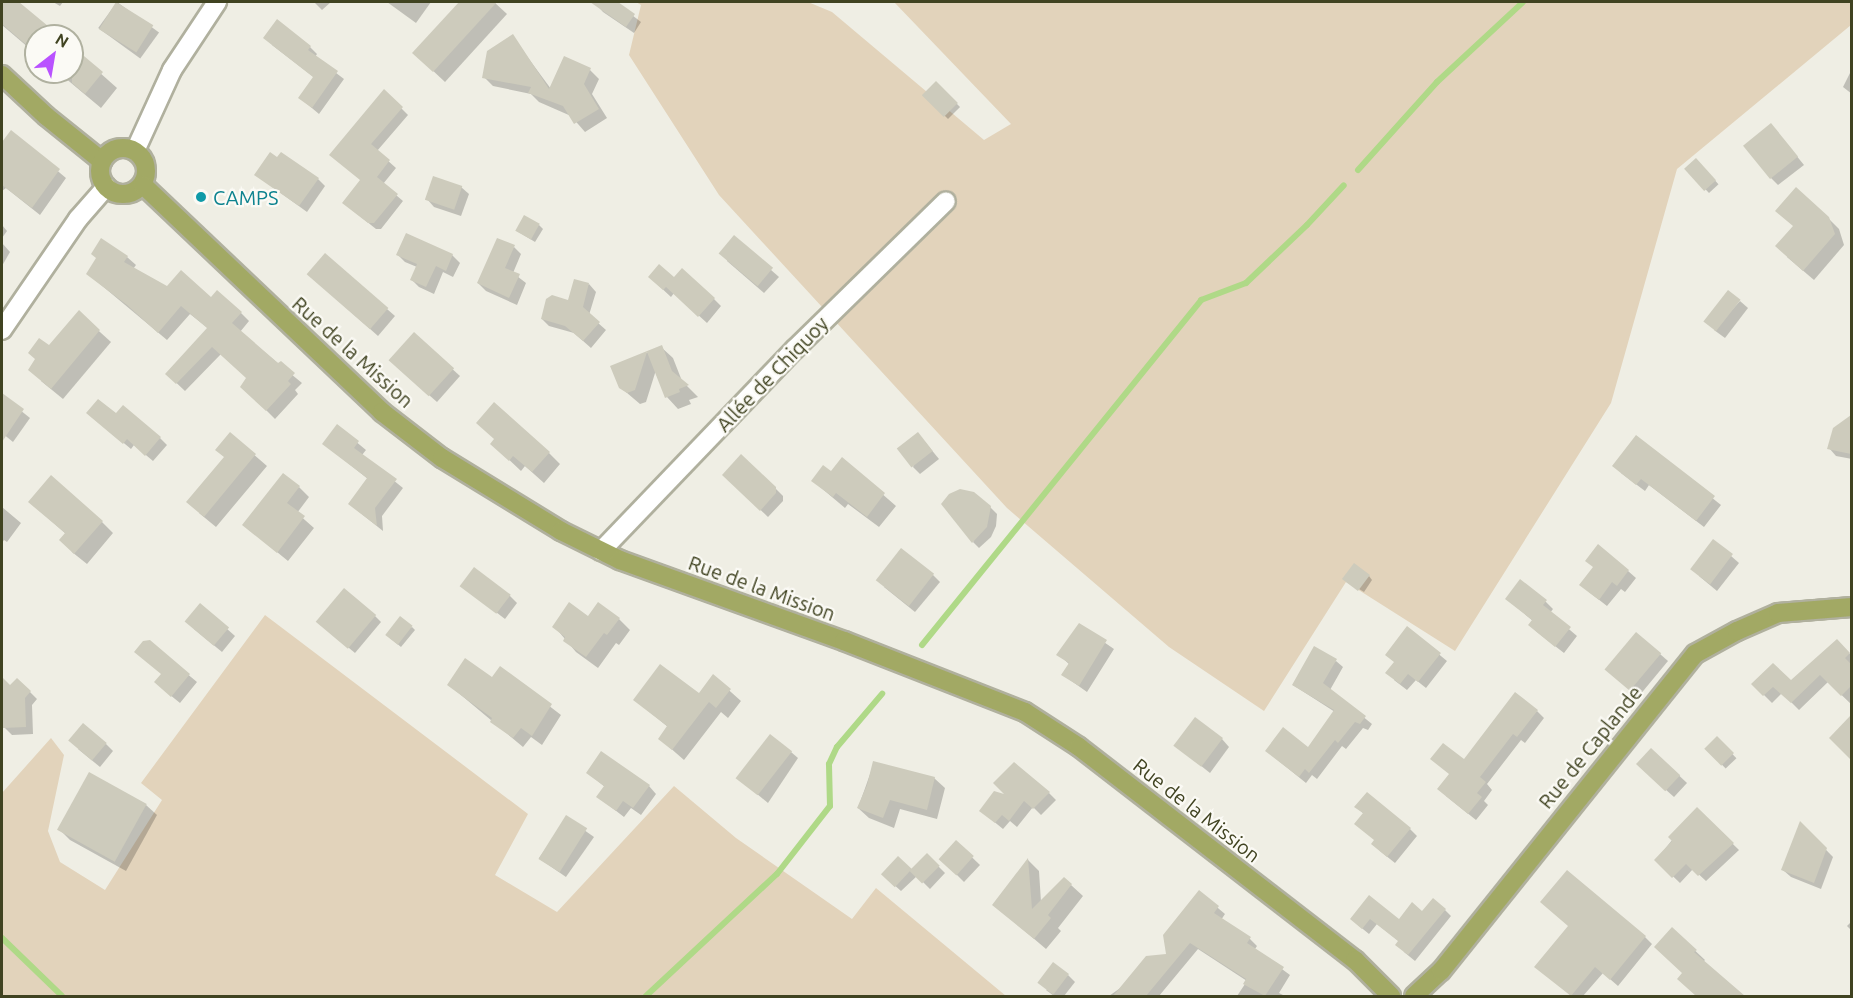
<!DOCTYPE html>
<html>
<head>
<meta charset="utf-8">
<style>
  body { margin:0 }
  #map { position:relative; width:1853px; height:998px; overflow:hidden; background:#efeee4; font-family:Ubuntu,sans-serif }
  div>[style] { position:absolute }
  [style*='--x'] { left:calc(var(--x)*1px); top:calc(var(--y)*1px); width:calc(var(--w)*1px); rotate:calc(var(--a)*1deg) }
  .green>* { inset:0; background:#e2d3bb }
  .shadow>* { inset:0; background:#0003; transform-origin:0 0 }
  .stream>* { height:6px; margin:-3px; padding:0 3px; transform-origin:3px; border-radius:3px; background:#afd987 }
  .building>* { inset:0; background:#cdcbbc; transform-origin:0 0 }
  .roads { filter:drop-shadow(2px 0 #b0b09e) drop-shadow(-2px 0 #b0b09e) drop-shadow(0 2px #b0b09e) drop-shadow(0 -2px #b0b09e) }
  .minor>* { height:18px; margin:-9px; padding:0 9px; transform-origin:9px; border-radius:9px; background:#fff }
  .major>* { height:18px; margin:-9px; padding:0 9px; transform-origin:9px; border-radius:9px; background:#a2a964 }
  .major>.ring { margin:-9px; padding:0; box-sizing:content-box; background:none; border:18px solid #a2a964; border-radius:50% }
  .dots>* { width:16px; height:16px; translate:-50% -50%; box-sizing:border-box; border:3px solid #fbfaf5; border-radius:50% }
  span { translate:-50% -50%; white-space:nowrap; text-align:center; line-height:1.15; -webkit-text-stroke:4.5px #fbfaf5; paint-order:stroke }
  .culture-label { font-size:20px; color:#0d838f }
  .left { translate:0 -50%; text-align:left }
  .street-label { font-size:20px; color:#404321 }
  .frame { position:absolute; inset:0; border:3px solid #404321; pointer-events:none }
  .north { position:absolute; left:24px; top:24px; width:60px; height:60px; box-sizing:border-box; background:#fbfaf5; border:2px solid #b0b1a0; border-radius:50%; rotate:31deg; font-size:16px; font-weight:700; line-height:24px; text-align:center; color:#404321 }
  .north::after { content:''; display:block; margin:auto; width:21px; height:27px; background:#b952ff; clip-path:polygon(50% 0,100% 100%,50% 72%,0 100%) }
</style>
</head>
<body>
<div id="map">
  <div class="green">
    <div style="clip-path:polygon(636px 2px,808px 2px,832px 12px,984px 140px,1011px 124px,894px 2px,1852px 2px,1851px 25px,1677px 169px,1611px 403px,1455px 651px,1346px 582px,1264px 711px,1169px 647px,1007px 508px,719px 195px,629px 55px,641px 5px)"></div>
    <div style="clip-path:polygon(265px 615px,528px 814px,495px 875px,557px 912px,674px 786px,736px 838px,852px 919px,876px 888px,1006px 996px,2px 996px,2px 793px,51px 738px,64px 755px,48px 831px,60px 862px,105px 890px,162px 800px,141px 783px)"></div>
  </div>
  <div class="shadow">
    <div style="clip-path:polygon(2px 2px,16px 2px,58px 36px,36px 36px,36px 54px,2px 25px)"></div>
    <div style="clip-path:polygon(53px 2px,63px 2px,60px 6px)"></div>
    <div style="left:117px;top:2px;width:52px;height:32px;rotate:36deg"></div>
    <div style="clip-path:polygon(314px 2px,331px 2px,322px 10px)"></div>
    <div style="clip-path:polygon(387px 2px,431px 2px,416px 23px)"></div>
    <div style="clip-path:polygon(461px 2px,494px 2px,507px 14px,445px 82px,414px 53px)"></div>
    <div style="clip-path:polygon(598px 2px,615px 2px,641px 22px,634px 33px,603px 12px,596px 4px)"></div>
    <div style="clip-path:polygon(512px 36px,551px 89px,590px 70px,599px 79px,592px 94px,607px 118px,585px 132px,571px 116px,539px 102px,531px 94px,493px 86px,484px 77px)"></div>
    <div style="clip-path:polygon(272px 45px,310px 47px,317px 54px,315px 57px,344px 79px,319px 114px,300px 98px,315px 78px)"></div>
    <div style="clip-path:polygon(72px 48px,117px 88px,101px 108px,58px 72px,72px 72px)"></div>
    <div style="clip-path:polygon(1850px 73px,1852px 74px,1852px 94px,1843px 87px)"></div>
    <div style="left:936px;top:83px;width:34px;height:17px;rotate:45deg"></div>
    <div style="clip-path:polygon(384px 91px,408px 115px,377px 151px,396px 168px,383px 184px,403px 201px,381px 229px,376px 229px,351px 209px,362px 180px)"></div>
    <div style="clip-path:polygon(11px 132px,66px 178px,40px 215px,6px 188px,2px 191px,2px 145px)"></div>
    <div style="clip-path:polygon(1778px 133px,1804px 165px,1778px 185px,1771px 178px)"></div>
    <div style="left:1696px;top:160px;width:33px;height:13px;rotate:47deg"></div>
    <div style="clip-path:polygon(256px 175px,318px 179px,325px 186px,307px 212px)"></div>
    <div style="clip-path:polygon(461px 187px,469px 194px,461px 216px,434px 207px,427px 199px)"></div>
    <div style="clip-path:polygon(1828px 218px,1839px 229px,1844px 245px,1814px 280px,1787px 257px,1794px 227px)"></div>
    <div style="clip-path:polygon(2px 225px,7px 231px,2px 238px)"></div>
    <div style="clip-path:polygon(539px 225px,543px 229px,535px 242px,517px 231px)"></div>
    <div style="clip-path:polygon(734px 237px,779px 277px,764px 293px,727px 261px)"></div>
    <div style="clip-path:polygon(2px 243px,10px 252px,2px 266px)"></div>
    <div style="clip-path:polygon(514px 247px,521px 254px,513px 273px,526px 283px,517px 305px,486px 291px,478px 283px)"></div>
    <div style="clip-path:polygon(325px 255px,395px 316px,378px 336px,316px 281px)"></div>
    <div style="clip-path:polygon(398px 255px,452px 255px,460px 263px,453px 277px,443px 272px,434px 294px,419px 287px,412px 280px,417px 267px,405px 262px)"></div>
    <div style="clip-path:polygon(127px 257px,136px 265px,133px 269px,167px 288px,211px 299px,241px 313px,249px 321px,240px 332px,302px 383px,295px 390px,298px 394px,275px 419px,242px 386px,248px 378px,221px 354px,185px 391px,167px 374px,209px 329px,190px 314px,167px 340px,88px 274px)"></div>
    <div style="clip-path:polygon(674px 279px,714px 299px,721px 306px,707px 323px,674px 293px,671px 297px,657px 284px)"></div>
    <div style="clip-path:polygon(589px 284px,596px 292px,589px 315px,606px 330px,591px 348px,574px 333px,549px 326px,542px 319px,569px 302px)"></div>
    <div style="clip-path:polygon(1740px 301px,1748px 308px,1725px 338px,1714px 330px)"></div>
    <div style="clip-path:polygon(79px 313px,111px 342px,63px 399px,41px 381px,49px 348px)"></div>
    <div style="clip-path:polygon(414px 334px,460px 376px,437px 402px,397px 367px)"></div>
    <div style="clip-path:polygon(661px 347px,673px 358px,682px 381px,698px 397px,689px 400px,691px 404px,678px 409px,667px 397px,656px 370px,646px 402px,640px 404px,620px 387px,612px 367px)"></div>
    <div style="clip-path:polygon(5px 398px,30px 418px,13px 442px,2px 433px,2px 404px)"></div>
    <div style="clip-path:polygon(116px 415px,160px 438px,167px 445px,153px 461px,134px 445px,131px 449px,95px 419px)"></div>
    <div style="clip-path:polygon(1852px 417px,1852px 459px,1836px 456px,1829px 448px,1834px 429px)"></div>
    <div style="clip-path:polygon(337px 426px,366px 450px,362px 455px,403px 488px,382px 516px,383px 531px,358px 511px,368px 479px,324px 444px)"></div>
    <div style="clip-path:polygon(230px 434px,267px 466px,216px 527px,199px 513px,225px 458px)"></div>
    <div style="clip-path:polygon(1636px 437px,1721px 505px,1704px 527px,1649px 485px,1645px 491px,1621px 473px)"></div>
    <div style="clip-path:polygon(925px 442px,939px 459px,920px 474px,913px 467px)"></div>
    <div style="clip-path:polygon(549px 453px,560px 464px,544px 483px,525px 466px,521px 471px,504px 455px)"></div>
    <div style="clip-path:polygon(842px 459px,896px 506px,879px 527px,848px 504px,845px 508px,813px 481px,831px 473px)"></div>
    <div style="clip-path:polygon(724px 475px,775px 488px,783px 496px,783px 501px,768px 517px)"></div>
    <div style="clip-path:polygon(299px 487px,309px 497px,297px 513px,314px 528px,288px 561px,244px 525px)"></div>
    <div style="clip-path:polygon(30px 502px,102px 522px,113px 533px,87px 564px,72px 552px,66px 534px)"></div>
    <div style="clip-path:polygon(2px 507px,21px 523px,7px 542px,4px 540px,2px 543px)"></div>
    <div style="clip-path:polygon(990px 507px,997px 514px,996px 526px,991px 537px,979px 548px,973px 542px)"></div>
    <div style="clip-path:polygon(1714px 541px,1739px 563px,1717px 591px,1699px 576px)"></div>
    <div style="clip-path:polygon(1594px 568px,1628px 571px,1636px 578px,1625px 592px,1621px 589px,1607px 606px,1589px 592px)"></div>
    <div style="clip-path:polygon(933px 575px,940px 582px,915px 612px,884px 587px)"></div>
    <div style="clip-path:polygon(1369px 576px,1372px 580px,1364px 592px,1349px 583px)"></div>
    <div style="clip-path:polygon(1520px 581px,1546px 602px,1553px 609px,1550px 613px,1577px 636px,1564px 653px,1537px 632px,1530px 625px,1533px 621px,1507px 599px)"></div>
    <div style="clip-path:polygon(462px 586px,510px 596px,517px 603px,505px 619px)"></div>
    <div style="clip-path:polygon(200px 605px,235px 636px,222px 652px,194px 629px)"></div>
    <div style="clip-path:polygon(375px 616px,381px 622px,355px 653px,325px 628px)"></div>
    <div style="clip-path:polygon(588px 618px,619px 619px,630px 630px,619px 645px,616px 643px,598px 668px,576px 652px,554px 626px)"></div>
    <div style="clip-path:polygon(1079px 625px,1114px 649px,1087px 692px,1063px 675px,1070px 665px,1058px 654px)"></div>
    <div style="clip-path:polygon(412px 627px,415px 630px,401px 647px,390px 638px)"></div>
    <div style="clip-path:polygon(1407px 628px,1447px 661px,1426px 688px,1416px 680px,1407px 690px,1394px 680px,1395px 663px)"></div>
    <div style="clip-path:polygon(1837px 641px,1852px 656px,1852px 705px,1828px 682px,1799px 710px,1782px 693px,1772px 703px,1753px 684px,1791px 682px)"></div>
    <div style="clip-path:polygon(149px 642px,197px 682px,180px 703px,164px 690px,163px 674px)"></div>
    <div style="clip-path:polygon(1660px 654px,1668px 661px,1639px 696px,1617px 678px)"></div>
    <div style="clip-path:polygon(1336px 661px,1343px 667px,1330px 690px,1372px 724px,1368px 730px,1363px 728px,1346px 749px,1342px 746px,1317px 779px,1312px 775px,1306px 783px,1274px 757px,1308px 749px,1335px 712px,1293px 685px)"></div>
    <div style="clip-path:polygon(500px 668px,561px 715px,542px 745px,531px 737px,523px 747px,449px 685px,492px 679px)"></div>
    <div style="clip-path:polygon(713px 676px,741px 701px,728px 718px,721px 712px,684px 760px,660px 739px,668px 727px,635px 700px,699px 696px)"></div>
    <div style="clip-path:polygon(2px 679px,11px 687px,30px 692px,37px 699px,32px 705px,33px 734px,12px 735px,4px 727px)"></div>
    <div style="clip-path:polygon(1537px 711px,1544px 718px,1525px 743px,1521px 740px,1487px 784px,1492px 790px,1484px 801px,1488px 805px,1476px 820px,1446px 796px,1451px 775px,1464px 761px)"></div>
    <div style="clip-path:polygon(1852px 717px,1852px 758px,1831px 738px)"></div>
    <div style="left:1717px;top:738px;width:28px;height:15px;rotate:46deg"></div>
    <div style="clip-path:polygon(1222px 739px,1229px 747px,1210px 773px,1175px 745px)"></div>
    <div style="clip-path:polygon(106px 744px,113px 751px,100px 767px,78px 749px)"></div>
    <div style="clip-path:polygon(1652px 750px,1687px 783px,1674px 797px,1646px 772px)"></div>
    <div style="clip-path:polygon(791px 752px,798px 758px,768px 803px,740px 780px)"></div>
    <div style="clip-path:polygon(874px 763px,934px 778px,945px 788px,937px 819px,900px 809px,894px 828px,869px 818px,858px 808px)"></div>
    <div style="clip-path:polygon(588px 773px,649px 786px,656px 794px,641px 815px,631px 808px,624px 817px,598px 797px,605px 787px)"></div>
    <div style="clip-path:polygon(1049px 793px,1056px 800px,1041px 815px,1033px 807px,1017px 827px,1010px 821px,1003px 829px,981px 811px,1009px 797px)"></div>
    <div style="clip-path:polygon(146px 805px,157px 815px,126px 871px,70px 840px,60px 830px)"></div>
    <div style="clip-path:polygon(1356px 807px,1410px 829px,1417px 836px,1395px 863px,1380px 851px,1364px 814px)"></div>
    <div style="clip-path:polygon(1697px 809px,1739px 850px,1706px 881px,1693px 869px,1680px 883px,1656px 860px)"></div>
    <div style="left:567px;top:818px;width:33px;height:49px;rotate:35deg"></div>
    <div style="clip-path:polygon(1801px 824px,1833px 857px,1821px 889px,1791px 877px,1783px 870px)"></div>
    <div style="clip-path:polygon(956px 842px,980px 865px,964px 882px,948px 866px)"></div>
    <div style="clip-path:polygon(927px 855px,945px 873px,930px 889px,917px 876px,901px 891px,882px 874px,898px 858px,912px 871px)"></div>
    <div style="clip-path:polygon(1028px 860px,1039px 871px,1041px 902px,1071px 885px,1083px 896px,1058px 928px,1061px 931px,1046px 949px,994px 905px)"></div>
    <div style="clip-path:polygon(1199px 892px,1225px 914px,1221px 920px,1250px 939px,1257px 946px,1255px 949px,1290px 975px,1279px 993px,1285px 996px,1237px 996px,1247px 981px,1198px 949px,1159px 996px,1109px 996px,1167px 955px)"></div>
    <div style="clip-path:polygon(1369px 897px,1399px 921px,1423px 913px,1445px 910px,1451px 916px,1415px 961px,1404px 952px,1400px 942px,1377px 924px,1369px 934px,1358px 925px)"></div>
    <div style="clip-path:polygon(1852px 921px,1852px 931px,1847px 926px)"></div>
    <div style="clip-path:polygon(1570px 927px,1645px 937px,1652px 944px,1618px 986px,1603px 973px,1583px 996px,1572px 996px,1543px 973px)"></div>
    <div style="clip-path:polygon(1672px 929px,1705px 960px,1703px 962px,1742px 996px,1697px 996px,1679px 979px,1684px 973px)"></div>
    <div style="clip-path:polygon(1068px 975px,1075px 982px,1064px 996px,1054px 996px,1046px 990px)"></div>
  </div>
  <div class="stream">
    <div style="--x:1358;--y:170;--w:118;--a:-48.1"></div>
    <div style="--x:1437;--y:82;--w:117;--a:-42.9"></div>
    <div style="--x:922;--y:645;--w:444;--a:-51"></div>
    <div style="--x:1201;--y:300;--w:48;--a:-20.7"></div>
    <div style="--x:1246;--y:283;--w:84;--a:-43.6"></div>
    <div style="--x:1307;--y:225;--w:54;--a:-47.2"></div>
    <div style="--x:2;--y:938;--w:83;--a:44"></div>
    <div style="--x:646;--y:996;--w:179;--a:-43"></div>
    <div style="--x:777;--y:874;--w:86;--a:-52.1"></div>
    <div style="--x:830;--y:806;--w:42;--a:-91.4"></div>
    <div style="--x:829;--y:764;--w:19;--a:-65"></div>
    <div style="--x:837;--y:747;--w:70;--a:-49.7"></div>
  </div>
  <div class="building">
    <div style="clip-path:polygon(2px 2px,19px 2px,60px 36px,36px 36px,36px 53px,2px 24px)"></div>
    <div style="left:116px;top:2px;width:44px;height:32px;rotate:32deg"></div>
    <div style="clip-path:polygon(459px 2px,497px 2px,433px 72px,412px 53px)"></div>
    <div style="clip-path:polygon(590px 2px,618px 2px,635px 14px,626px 27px)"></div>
    <div style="clip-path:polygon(277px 19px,311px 46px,308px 50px,338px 71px,312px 108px,298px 98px,313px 77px,263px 38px)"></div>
    <div style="clip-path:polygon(513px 34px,549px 89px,564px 56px,591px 68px,584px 84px,599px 109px,574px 124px,563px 106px,528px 93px,531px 87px,482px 78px,487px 51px)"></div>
    <div style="clip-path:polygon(72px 46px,103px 72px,85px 94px,72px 83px)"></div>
    <div style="left:936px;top:81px;width:31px;height:20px;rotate:45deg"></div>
    <div style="clip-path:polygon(384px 89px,403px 107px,371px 144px,390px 160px,377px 177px,398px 194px,374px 223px,368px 223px,342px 203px,360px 180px,329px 155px)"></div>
    <div style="left:1771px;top:123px;width:43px;height:36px;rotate:51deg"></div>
    <div style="clip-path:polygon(11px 130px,60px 169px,32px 208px,2px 185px,2px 142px)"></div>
    <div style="clip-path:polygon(270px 152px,277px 157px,281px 152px,319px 178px,299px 206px,254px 175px)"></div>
    <div style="left:1696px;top:158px;width:30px;height:16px;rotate:48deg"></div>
    <div style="left:433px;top:176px;width:31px;height:25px;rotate:19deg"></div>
    <div style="clip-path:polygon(1796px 187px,1829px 217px,1835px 234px,1803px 271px,1775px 246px,1793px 226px,1775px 211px)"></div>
    <div style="left:524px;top:215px;width:18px;height:18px;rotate:29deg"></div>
    <div style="clip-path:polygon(406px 233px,453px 254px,446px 271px,436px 266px,426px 287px,410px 280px,417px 264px,396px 255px)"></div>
    <div style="left:734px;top:235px;width:51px;height:24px;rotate:40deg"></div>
    <div style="clip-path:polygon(101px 238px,128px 256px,124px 262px,167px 286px,181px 270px,211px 297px,217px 290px,242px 312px,232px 323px,278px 363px,281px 361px,295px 373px,288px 381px,291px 384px,266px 411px,240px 387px,246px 378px,212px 347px,176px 384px,165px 374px,207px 328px,181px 306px,158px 333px,127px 305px,86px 274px,96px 258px,91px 254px)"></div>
    <div style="clip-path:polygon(497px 238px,515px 245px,505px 268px,520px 274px,509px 298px,477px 283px)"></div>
    <div style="left:325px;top:253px;width:84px;height:28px;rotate:41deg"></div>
    <div style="clip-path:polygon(659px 264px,674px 277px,682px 268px,715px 298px,698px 317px,666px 287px,663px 290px,648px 277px)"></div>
    <div style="clip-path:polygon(574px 279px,589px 283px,583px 307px,600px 322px,583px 341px,565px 326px,541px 319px,546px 299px,552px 295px,568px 300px)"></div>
    <div style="left:1728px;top:290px;width:16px;height:40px;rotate:38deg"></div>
    <div style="clip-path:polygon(79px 310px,100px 330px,51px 389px,28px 370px,35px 359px,28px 353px,39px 338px,49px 345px)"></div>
    <div style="left:414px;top:332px;width:54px;height:38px;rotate:42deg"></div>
    <div style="clip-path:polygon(662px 345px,672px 371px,689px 385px,679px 389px,680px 392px,665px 398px,647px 352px,635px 390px,627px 393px,619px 388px,610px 366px)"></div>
    <div style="clip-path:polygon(2px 393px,24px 409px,2px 442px)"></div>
    <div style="clip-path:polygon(98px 399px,116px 413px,123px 405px,161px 437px,145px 456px,127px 439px,123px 444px,86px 413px)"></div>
    <div style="clip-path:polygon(494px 402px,550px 452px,532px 472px,513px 456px,509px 461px,490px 444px,494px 439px,476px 423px)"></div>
    <div style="clip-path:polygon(1851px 415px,1851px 454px,1827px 449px,1833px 428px)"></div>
    <div style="clip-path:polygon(337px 424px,359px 441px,354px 448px,397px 479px,375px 508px,377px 526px,348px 504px,367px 478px,322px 444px)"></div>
    <div style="clip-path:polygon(230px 432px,256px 454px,204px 517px,186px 502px,224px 457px,215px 450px)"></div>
    <div style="left:918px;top:432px;width:24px;height:27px;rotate:52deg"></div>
    <div style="clip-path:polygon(1636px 435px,1715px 496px,1696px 521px,1641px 479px,1636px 485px,1612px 466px)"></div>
    <div style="clip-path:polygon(741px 454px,776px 487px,776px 493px,760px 511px,722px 475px)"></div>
    <div style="clip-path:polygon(842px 457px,885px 493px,867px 517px,836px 493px,833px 497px,811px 481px,823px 465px,831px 471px)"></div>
    <div style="clip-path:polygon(283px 473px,300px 486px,287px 503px,305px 516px,277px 553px,242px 525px)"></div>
    <div style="clip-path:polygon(51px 475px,103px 521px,74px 554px,59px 540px,65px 533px,28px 502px)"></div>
    <div style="clip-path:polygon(960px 489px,974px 492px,991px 506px,987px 527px,972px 543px,941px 504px,949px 494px)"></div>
    <div style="left:1713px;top:539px;width:25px;height:38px;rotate:37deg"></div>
    <div style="clip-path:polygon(1598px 544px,1629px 570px,1617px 586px,1612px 582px,1599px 600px,1579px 585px,1593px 567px,1585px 561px)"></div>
    <div style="left:901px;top:548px;width:42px;height:41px;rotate:38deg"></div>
    <div style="left:1354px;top:563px;width:20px;height:20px;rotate:37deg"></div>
    <div style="left:474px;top:567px;width:46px;height:24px;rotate:37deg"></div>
    <div style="clip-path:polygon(1520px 579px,1547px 600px,1543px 605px,1571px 627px,1555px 647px,1528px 625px,1532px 620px,1505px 599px)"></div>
    <div style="left:344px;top:588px;width:42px;height:44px;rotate:40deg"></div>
    <div style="clip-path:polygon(569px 602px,588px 616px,598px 602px,620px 618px,607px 635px,604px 633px,586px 657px,563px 641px,565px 637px,552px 627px)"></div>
    <div style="left:200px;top:603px;width:38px;height:24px;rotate:40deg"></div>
    <div style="left:400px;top:616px;width:16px;height:24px;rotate:38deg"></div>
    <div style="clip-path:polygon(1079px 623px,1107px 640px,1079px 686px,1061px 675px,1069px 663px,1056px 655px)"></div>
    <div style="clip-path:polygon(1407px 626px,1441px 653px,1418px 682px,1408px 674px,1400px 684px,1385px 673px,1394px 662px,1385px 655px)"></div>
    <div style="left:1636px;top:632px;width:33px;height:49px;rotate:40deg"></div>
    <div style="clip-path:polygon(1837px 639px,1850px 653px,1845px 658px,1851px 664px,1851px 686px,1841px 696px,1820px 675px,1791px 703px,1773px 687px,1763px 696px,1751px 684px,1773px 663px,1791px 680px)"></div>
    <div style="clip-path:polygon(150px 640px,190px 674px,171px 697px,154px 682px,161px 674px,134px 652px,143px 641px)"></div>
    <div style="clip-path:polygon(1314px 646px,1337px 659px,1323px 683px,1366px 716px,1360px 724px,1355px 722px,1338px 743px,1335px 740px,1309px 773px,1305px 769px,1299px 777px,1265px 751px,1283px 727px,1308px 747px,1334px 710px,1292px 685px)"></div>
    <div style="clip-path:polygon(465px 658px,492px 677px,500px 666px,552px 704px,532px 736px,521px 728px,513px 738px,490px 722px,492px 718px,447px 685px)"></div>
    <div style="clip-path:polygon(660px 664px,699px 693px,713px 674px,731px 689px,716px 708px,709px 702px,672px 750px,658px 739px,667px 726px,633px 700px)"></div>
    <div style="clip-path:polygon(2px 677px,10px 685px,17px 678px,31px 691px,25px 698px,26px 727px,3px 728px)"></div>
    <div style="clip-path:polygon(1515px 692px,1538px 710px,1517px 737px,1513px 734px,1480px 777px,1486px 782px,1477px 793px,1482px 797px,1468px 814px,1437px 789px,1449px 774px,1430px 759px,1443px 743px,1464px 759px)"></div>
    <div style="clip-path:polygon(1851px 715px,1851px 760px,1829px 738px)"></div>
    <div style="left:1195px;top:717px;width:35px;height:36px;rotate:37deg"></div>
    <div style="left:83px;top:723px;width:31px;height:23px;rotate:40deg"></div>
    <div style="left:770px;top:734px;width:28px;height:56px;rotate:38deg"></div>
    <div style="left:1717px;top:736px;width:24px;height:18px;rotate:45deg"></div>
    <div style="left:1651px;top:748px;width:40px;height:22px;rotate:43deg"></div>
    <div style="clip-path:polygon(601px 751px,650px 785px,633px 808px,623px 801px,616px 811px,596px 797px,604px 786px,586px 773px)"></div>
    <div style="clip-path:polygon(873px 761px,935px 777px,927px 810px,890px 800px,883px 818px,857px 808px,867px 785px)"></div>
    <div style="clip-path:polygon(1014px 762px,1050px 792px,1033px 809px,1024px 801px,1009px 821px,1002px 815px,995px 823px,979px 811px,994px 791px,1004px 794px,993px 783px)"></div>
    <div style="left:89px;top:772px;width:66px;height:66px;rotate:29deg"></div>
    <div style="clip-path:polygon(1367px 792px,1411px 828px,1387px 857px,1371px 844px,1374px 840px,1354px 824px,1363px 813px,1354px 807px)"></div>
    <div style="clip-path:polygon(1697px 807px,1734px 843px,1698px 876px,1686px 864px,1672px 878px,1654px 860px,1672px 841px,1668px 837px)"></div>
    <div style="left:566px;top:815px;width:25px;height:52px;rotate:32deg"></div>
    <div style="clip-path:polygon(1800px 821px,1827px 848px,1814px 883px,1781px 870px)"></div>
    <div style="left:956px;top:840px;width:24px;height:26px;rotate:42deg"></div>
    <div style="left:927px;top:853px;width:18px;height:25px;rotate:45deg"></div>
    <div style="left:898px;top:856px;width:19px;height:25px;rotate:43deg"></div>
    <div style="clip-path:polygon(1028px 858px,1032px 909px,1064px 877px,1072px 884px,1048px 915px,1051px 918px,1034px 939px,992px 905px)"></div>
    <div style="clip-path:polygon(1567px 870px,1646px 936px,1610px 980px,1595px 967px,1571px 996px,1534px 967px,1568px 926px,1540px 902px)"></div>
    <div style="clip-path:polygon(1199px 890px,1219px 906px,1214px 913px,1251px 937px,1247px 943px,1284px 967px,1265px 996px,1243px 984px,1246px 979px,1190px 943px,1146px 996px,1113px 996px,1146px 956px,1166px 954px,1163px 935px)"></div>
    <div style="clip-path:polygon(1369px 895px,1399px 919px,1412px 902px,1422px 911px,1433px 898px,1446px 909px,1408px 955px,1395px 945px,1398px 941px,1370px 919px,1362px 929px,1350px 919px)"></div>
    <div style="clip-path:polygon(1672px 927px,1697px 950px,1694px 952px,1745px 996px,1696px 996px,1677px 979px,1682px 973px,1654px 947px)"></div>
    <div style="left:1053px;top:962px;width:20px;height:26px;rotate:37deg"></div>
  </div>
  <div class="roads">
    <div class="minor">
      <div style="--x:135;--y:151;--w:89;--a:-65.4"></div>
      <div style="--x:172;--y:70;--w:82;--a:-56.5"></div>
      <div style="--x:2;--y:330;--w:135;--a:-55.6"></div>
      <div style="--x:78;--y:219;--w:43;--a:-48.8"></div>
      <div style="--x:601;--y:551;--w:280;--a:-46.2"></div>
      <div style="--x:795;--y:349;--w:211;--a:-44.4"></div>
    </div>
    <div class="major">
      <div style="--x:2;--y:75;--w:60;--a:43"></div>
      <div style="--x:46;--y:116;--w:72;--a:38.8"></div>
      <div class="ring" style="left:100px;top:148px;width:28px;height:28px"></div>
      <div style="--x:143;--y:185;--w:330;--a:43.5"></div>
      <div style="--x:382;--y:412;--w:76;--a:37.5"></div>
      <div style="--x:442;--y:458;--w:140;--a:31.5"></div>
      <div style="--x:561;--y:531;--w:66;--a:26.2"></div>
      <div style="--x:620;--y:560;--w:238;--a:19.9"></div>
      <div style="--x:844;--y:641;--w:194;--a:21.4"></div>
      <div style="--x:1025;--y:712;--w:64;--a:32.9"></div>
      <div style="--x:1079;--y:747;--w:349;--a:37.7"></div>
      <div style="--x:1355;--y:960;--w:51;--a:45"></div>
      <div style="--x:1414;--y:996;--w:37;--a:-43"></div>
      <div style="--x:1441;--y:971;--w:406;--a:-51.3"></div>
      <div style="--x:1695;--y:654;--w:48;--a:-28.7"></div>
      <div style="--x:1737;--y:631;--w:45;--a:-23.7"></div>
      <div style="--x:1778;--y:613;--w:74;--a:-4.6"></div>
    </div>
  </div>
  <div class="dots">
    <div style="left:201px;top:197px;background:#0f9aa8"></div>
  </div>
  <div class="culture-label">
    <span class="left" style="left:213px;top:197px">CAMPS</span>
  </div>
  <div class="street-label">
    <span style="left:353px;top:352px;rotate:42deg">Rue de la Mission</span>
    <span style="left:772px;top:374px;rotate:-46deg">Allée de Chiquoy</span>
    <span style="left:762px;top:588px;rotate:20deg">Rue de la Mission</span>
    <span style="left:1590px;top:747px;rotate:-51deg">Rue de Caplande</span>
    <span style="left:1197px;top:810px;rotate:38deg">Rue de la Mission</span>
  </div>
  <div class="frame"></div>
  <div class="north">N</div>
</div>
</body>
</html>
